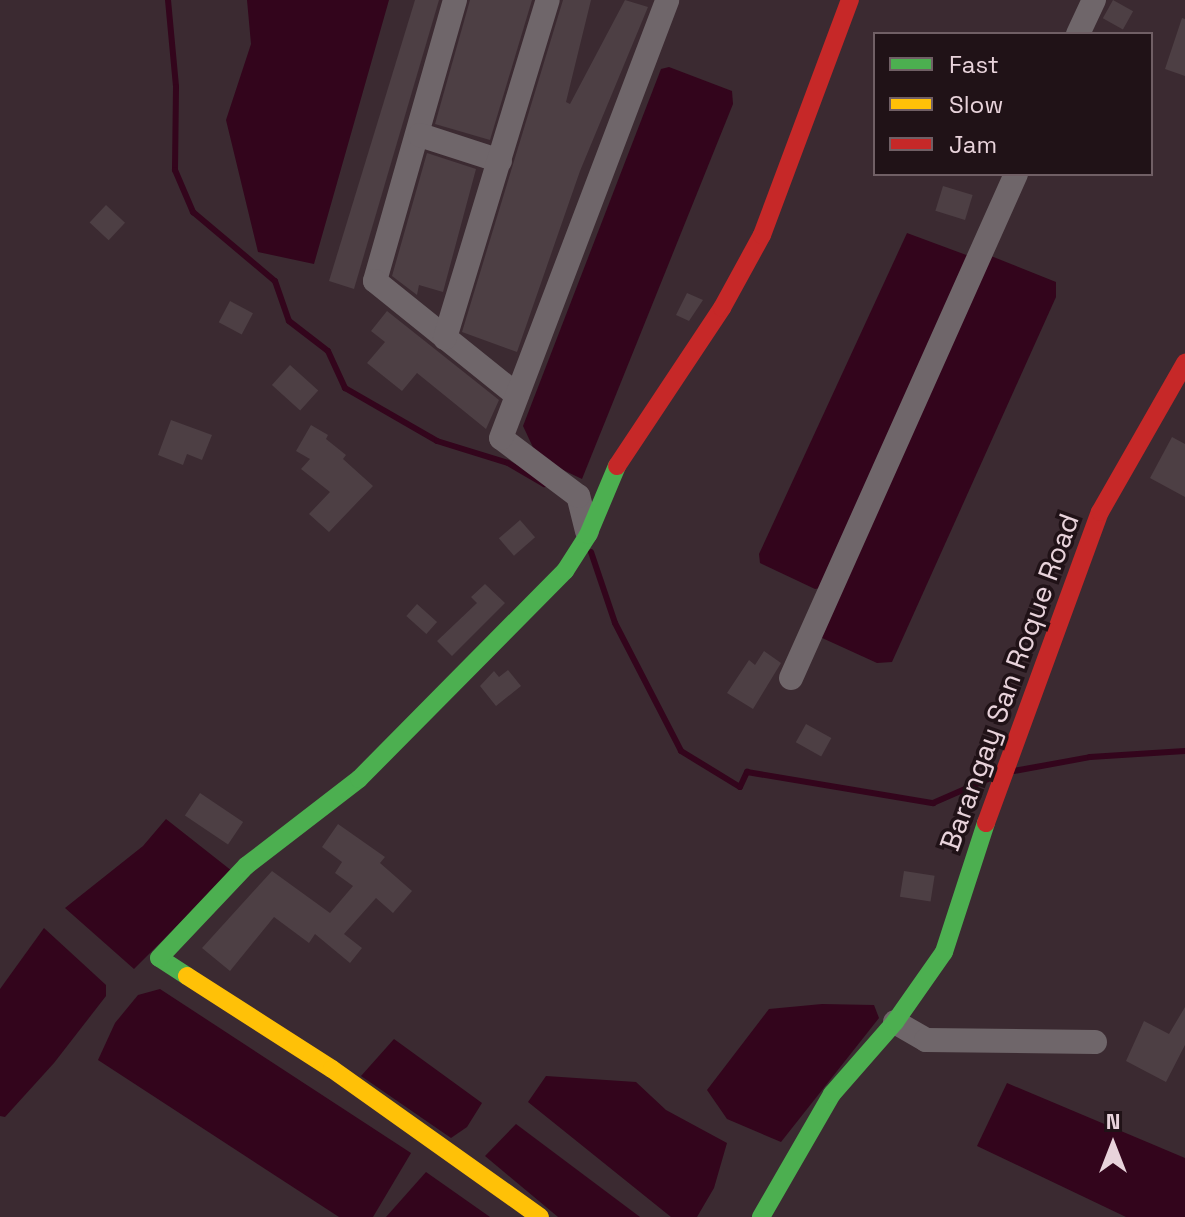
<!DOCTYPE html>
<html>
<head>
<meta charset="utf-8">
<style>
  body { margin:0 }
  #map { position:relative; width:1185px; height:1217px; overflow:hidden; background:#3b2a31; font-family:"Space Grotesk",sans-serif }
  div>[style] { position:absolute }
  [style*='--x'] { left:calc(var(--x)*1px); top:calc(var(--y)*1px); width:calc(var(--w)*1px); rotate:calc(var(--a)*1deg) }
  .water>* { inset:0; background:#33051c }
  .stream>* { height:6px; margin:-3px; padding:0 3px; transform-origin:3px; border-radius:3px; background:#33051c }
  .building>* { inset:0; background:#4d3f44; transform-origin:0 0 }
  .street>* { height:24px; margin:-12px; padding:0 12px; transform-origin:12px; border-radius:12px; background:#6f666a }
  .fast>* { height:18px; margin:-9px; padding:0 9px; transform-origin:9px; border-radius:9px; background:#4caf50 }
  .slow>* { height:18px; margin:-9px; padding:0 9px; transform-origin:9px; border-radius:9px; background:#ffc107 }
  .jam>* { height:18px; margin:-9px; padding:0 9px; transform-origin:9px; border-radius:9px; background:#c62828 }
  span { translate:-50% -50%; white-space:nowrap; text-align:center; line-height:1.15; -webkit-text-stroke:7px #201217; paint-order:stroke }
  .street-label { font-size:28px; color:#e8d3db }
  .legend { position:absolute; left:873px; top:32px; width:280px; height:144px; box-sizing:border-box; background:#201217; border:2px solid #705f65; margin:0; padding:10px 14px; list-style:none; font-size:24px; color:#e8d3db }
  .legend li { display:flex; align-items:center; gap:16px; height:40px }
  .legend b { width:40px; border:2px solid #705f65 }
  .north { position:absolute; left:1073px; top:1105px; width:80px; height:80px; -webkit-text-stroke:6px #201217; paint-order:stroke; rotate:0deg; font-size:22px; font-weight:700; line-height:32px; text-align:center; color:#e8d3db }
  .north::after { content:''; display:block; margin:auto; width:28px; height:36px; background:#e8d3db; clip-path:polygon(50% 0,100% 100%,50% 72%,0 100%) }
</style>
</head>
<body>
<div id="map">
  <div class="water">
    <div style="clip-path:polygon(247px 0,389px 0,314px 264px,258px 252px,226px 120px,251px 44px)"></div>
    <div style="clip-path:polygon(669px 67px,732px 91px,733px 104px,582px 479px,538px 458px,523px 426px,661px 69px)"></div>
    <div style="clip-path:polygon(907px 233px,969px 256px,825px 587px,815px 589px,760px 563px,759px 554px)"></div>
    <div style="clip-path:polygon(991px 256px,1056px 282px,1056px 297px,892px 662px,877px 663px,820px 637px)"></div>
    <div style="clip-path:polygon(166px 819px,232px 871px,134px 969px,65px 908px,143px 846px)"></div>
    <div style="clip-path:polygon(44px 928px,106px 985px,106px 996px,54px 1063px,5px 1117px,0 1116px,0 989px)"></div>
    <div style="clip-path:polygon(160px 989px,411px 1153px,373px 1217px,339px 1217px,98px 1060px,115px 1023px,138px 995px)"></div>
    <div style="clip-path:polygon(822px 1004px,874px 1005px,879px 1018px,781px 1142px,727px 1119px,707px 1090px,769px 1009px)"></div>
    <div style="clip-path:polygon(394px 1039px,482px 1103px,467px 1127px,451px 1138px,361px 1076px)"></div>
    <div style="clip-path:polygon(546px 1076px,636px 1082px,666px 1110px,727px 1143px,714px 1188px,697px 1217px,671px 1217px,528px 1102px)"></div>
    <div style="clip-path:polygon(1007px 1083px,1185px 1158px,1185px 1217px,1126px 1217px,977px 1146px)"></div>
    <div style="clip-path:polygon(516px 1124px,640px 1217px,558px 1217px,485px 1156px)"></div>
    <div style="clip-path:polygon(426px 1172px,490px 1217px,386px 1217px)"></div>
  </div>
  <div class="stream">
    <div style="--x:168;--y:0;--w:87;--a:84.7"></div>
    <div style="--x:176;--y:87;--w:83;--a:90.7"></div>
    <div style="--x:175;--y:170;--w:46;--a:66.8"></div>
    <div style="--x:193;--y:212;--w:107;--a:40.1"></div>
    <div style="--x:275;--y:281;--w:42;--a:70.7"></div>
    <div style="--x:289;--y:321;--w:49;--a:37.6"></div>
    <div style="--x:328;--y:351;--w:41;--a:65.3"></div>
    <div style="--x:345;--y:388;--w:106;--a:29.9"></div>
    <div style="--x:437;--y:441;--w:74;--a:17.2"></div>
    <div style="--x:508;--y:463;--w:42;--a:30.3"></div>
    <div style="--x:591;--y:552;--w:75;--a:71.3"></div>
    <div style="--x:615;--y:623;--w:144;--a:62.7"></div>
    <div style="--x:681;--y:751;--w:69;--a:31.4"></div>
    <div style="--x:740;--y:787;--w:17;--a:-65"></div>
    <div style="--x:747;--y:772;--w:189;--a:9.5"></div>
    <div style="--x:933;--y:803;--w:60;--a:-23.6"></div>
    <div style="--x:1014;--y:771;--w:77;--a:-10.4"></div>
    <div style="--x:1090;--y:757;--w:95;--a:-3.6"></div>
  </div>
  <div class="building">
    <div style="clip-path:polygon(415px 0,439px 0,354px 289px,329px 281px)"></div>
    <div style="clip-path:polygon(470px 0,532px 0,490px 140px,435px 124px)"></div>
    <div style="clip-path:polygon(563px 0,591px 0,566px 102px,570px 104px,625px 0,648px 7px,580px 171px,517px 352px,462px 332px)"></div>
    <div style="left:1113px;top:0;width:23px;height:21px;rotate:29deg"></div>
    <div style="clip-path:polygon(1182px 18px,1185px 19px,1185px 76px,1165px 69px)"></div>
    <div style="clip-path:polygon(427px 153px,476px 169px,443px 292px,419px 285px,417px 295px,392px 276px)"></div>
    <div style="left:943px;top:186px;width:31px;height:26px;rotate:17deg"></div>
    <div style="left:106px;top:205px;width:26px;height:24px;rotate:43deg"></div>
    <div style="clip-path:polygon(687px 293px,703px 300px,689px 321px,676px 315px)"></div>
    <div style="left:230px;top:301px;width:26px;height:24px;rotate:28deg"></div>
    <div style="clip-path:polygon(387px 311px,499px 400px,486px 429px,417px 373px,402px 391px,367px 363px,385px 342px,371px 331px)"></div>
    <div style="left:290px;top:365px;width:38px;height:27px;rotate:42deg"></div>
    <div style="clip-path:polygon(171px 420px,212px 435px,202px 460px,187px 454px,183px 465px,158px 455px)"></div>
    <div style="clip-path:polygon(311px 425px,328px 435px,326px 439px,346px 455px,343px 459px,373px 486px,329px 532px,309px 514px,330px 492px,301px 469px,310px 459px,296px 451px)"></div>
    <div style="clip-path:polygon(1172px 437px,1185px 444px,1185px 497px,1150px 478px)"></div>
    <div style="left:520px;top:520px;width:23px;height:28px;rotate:49deg"></div>
    <div style="clip-path:polygon(485px 584px,505px 603px,452px 656px,437px 641px,477px 603px,471px 597px)"></div>
    <div style="left:417px;top:604px;width:27px;height:16px;rotate:42deg"></div>
    <div style="clip-path:polygon(764px 651px,781px 663px,753px 709px,727px 693px,749px 660px,755px 665px)"></div>
    <div style="clip-path:polygon(508px 670px,521px 686px,496px 706px,480px 686px,494px 671px,499px 677px)"></div>
    <div style="left:806px;top:724px;width:29px;height:21px;rotate:29deg"></div>
    <div style="left:200px;top:793px;width:52px;height:27px;rotate:34deg"></div>
    <div style="clip-path:polygon(338px 824px,385px 857px,380px 863px,412px 891px,393px 913px,376px 898px,344px 934px,362px 948px,350px 963px,315px 934px,309px 943px,274px 917px,230px 971px,202px 948px,272px 871px,330px 913px,353px 886px,335px 873px,342px 862px,322px 847px)"></div>
    <div style="left:904px;top:871px;width:31px;height:26px;rotate:9deg"></div>
    <div style="clip-path:polygon(1185px 1007px,1185px 1045px,1166px 1082px,1126px 1061px,1144px 1021px,1169px 1034px)"></div>
  </div>
  <div class="street">
    <div style="--x:455;--y:0;--w:292;--a:105.9"></div>
    <div style="--x:375;--y:281;--w:182;--a:38.8"></div>
    <div style="--x:1078;--y:34;--w:38;--a:-65"></div>
    <div style="--x:420;--y:135;--w:84;--a:18"></div>
    <div style="--x:445;--y:338;--w:353;--a:-73.1"></div>
    <div style="--x:587;--y:531;--w:36;--a:-104"></div>
    <div style="--x:578;--y:496;--w:96;--a:-143"></div>
    <div style="--x:501;--y:438;--w:468;--a:-69.2"></div>
    <div style="--x:791;--y:678;--w:552;--a:-65.94"></div>
    <div style="--x:895;--y:1022;--w:36;--a:30"></div>
    <div style="--x:926;--y:1040;--w:169;--a:0.7"></div>
  </div>
  <div class="fast">
    <div style="--x:187;--y:976;--w:33;--a:-147"></div>
    <div style="--x:159;--y:958;--w:127;--a:-46.6"></div>
    <div style="--x:246;--y:866;--w:143;--a:-37.6"></div>
    <div style="--x:359;--y:779;--w:293;--a:-45.3"></div>
    <div style="--x:565;--y:571;--w:43;--a:-57.4"></div>
    <div style="--x:588;--y:535;--w:75;--a:-67.2"></div>
    <div style="--x:761;--y:1217;--w:142;--a:-60"></div>
    <div style="--x:832;--y:1094;--w:96;--a:-48.8"></div>
    <div style="--x:895;--y:1022;--w:85;--a:-55"></div>
    <div style="--x:944;--y:952;--w:136;--a:-72"></div>
  </div>
  <div class="slow">
    <div style="--x:187;--y:976;--w:172;--a:32.7"></div>
    <div style="--x:332;--y:1069;--w:255;--a:35.4"></div>
  </div>
  <div class="jam">
    <div style="--x:617;--y:466;--w:190;--a:-56.4"></div>
    <div style="--x:722;--y:308;--w:83;--a:-61.3"></div>
    <div style="--x:762;--y:235;--w:251;--a:-69.5"></div>
    <div style="--x:986;--y:823;--w:331;--a:-69.9"></div>
    <div style="--x:1100;--y:512;--w:172;--a:-60.3"></div>
  </div>
  <div class="street-label">
    <span style="left:1009px;top:682px;rotate:-70deg">Barangay San Roque Road</span>
  </div>
  <ul class="legend">
  <li><b style="height:10px;background:#4caf50"></b>Fast</li>
  <li><b style="height:10px;background:#ffc107"></b>Slow</li>
  <li><b style="height:10px;background:#c62828"></b>Jam</li>
  </ul>
  <div class="north">N</div>
</div>
</body>
</html>
